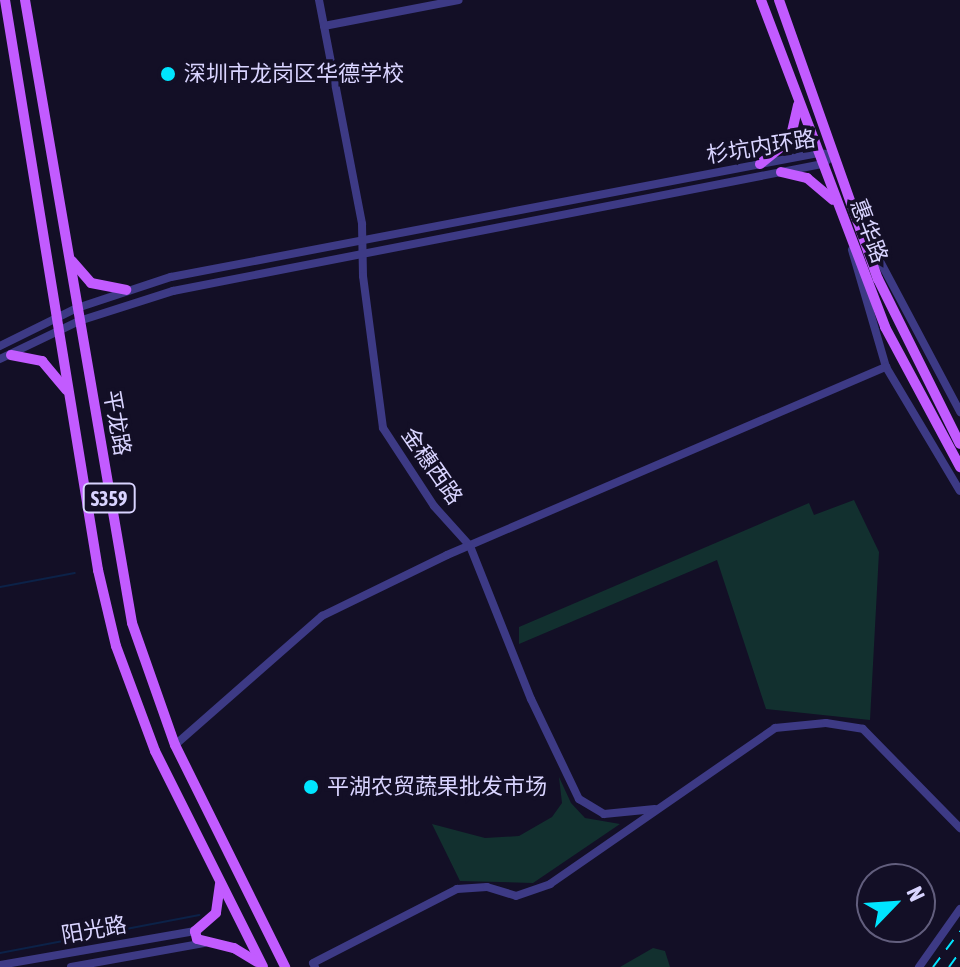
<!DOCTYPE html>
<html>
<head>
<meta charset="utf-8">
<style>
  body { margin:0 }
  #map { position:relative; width:960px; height:967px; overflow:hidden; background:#130f26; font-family:"Asap Condensed","Noto Sans SC",sans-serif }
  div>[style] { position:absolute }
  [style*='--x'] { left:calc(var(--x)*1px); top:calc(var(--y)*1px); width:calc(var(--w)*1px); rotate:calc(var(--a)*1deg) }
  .green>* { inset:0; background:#12302f }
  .stream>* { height:2px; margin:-1px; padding:0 1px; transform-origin:1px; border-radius:1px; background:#0c2248 }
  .minor>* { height:8px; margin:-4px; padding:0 4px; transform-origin:4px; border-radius:4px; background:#3d3a85 }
  .major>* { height:10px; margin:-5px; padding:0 5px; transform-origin:5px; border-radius:5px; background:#c25bff }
  .rail>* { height:2px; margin-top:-1px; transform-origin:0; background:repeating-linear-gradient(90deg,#00e5ff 0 12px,transparent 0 22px) }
  .dots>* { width:22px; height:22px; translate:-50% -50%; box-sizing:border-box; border:4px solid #130f26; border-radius:50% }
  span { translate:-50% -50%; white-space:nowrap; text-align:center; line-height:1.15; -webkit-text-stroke:7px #130f26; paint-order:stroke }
  .shield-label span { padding:2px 6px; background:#130f26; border:2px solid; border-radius:6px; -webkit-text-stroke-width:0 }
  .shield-label { font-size:20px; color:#d9d4ff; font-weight:700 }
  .poi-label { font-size:22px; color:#d9d4ff }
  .left { translate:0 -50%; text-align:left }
  .street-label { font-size:22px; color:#d9d4ff }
  .north { position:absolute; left:856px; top:863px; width:80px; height:80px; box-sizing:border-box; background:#130f26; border:2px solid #625e7d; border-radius:50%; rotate:65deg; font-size:22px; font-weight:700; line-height:32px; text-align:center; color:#d9d4ff }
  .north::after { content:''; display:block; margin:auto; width:28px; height:36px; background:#00e5ff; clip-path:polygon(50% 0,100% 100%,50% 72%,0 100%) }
</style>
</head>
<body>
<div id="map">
  <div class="green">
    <div style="clip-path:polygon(854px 500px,879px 552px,870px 720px,766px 709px,717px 560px,519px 644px,519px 627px,809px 503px,814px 515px)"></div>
    <div style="clip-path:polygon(559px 777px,571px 803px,585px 818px,620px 824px,533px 883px,460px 881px,432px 824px,485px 838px,519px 836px,552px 817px,562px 803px)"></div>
    <div style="clip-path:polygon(653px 948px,665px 951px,670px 967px,620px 967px)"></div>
  </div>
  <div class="stream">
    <div style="--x:0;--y:587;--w:76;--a:-10.6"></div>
    <div style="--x:0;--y:953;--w:203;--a:-10.8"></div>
  </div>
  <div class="minor">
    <div style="--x:319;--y:0;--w:228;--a:79.1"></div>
    <div style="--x:362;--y:224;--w:52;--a:88.9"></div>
    <div style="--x:363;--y:276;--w:153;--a:82.5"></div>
    <div style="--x:383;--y:428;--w:93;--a:56.8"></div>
    <div style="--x:434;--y:506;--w:54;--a:48"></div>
    <div style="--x:470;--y:546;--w:165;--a:68.3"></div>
    <div style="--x:531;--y:699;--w:111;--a:64.4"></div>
    <div style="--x:579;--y:799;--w:29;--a:31"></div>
    <div style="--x:604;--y:814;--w:51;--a:-5.6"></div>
    <div style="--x:324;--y:26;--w:137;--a:-10.9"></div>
    <div style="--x:865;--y:233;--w:203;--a:62"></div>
    <div style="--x:852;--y:250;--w:122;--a:73.8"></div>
    <div style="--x:886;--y:367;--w:144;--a:59.2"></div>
    <div style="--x:0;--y:346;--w:86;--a:-26.3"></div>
    <div style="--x:77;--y:308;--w:99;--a:-18.3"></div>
    <div style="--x:171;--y:277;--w:659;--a:-10.85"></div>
    <div style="--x:818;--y:153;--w:16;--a:7"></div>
    <div style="--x:0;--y:359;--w:88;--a:-25.7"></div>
    <div style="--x:79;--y:321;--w:99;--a:-17.7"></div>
    <div style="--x:173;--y:291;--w:661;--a:-11.07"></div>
    <div style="--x:822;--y:164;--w:15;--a:-37"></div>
    <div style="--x:175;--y:745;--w:196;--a:-41.3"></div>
    <div style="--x:322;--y:616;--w:139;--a:-26"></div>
    <div style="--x:447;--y:555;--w:478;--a:-23.2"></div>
    <div style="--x:0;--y:965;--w:198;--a:-9.9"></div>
    <div style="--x:71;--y:967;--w:135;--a:-10.2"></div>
    <div style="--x:315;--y:967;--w:4;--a:-117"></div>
    <div style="--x:313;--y:963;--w:162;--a:-27.2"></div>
    <div style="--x:457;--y:889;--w:30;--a:-4"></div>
    <div style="--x:487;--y:887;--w:30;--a:17"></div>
    <div style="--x:516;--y:896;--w:36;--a:-19"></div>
    <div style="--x:550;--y:884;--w:274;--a:-34.7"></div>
    <div style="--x:775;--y:728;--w:51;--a:-5.6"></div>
    <div style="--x:826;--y:723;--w:37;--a:9"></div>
    <div style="--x:863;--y:729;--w:139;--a:45.6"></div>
    <div style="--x:919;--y:967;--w:71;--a:-54.7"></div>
  </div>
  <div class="major">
    <div style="--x:5;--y:0;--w:578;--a:80.73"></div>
    <div style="--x:98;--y:570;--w:78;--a:76.7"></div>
    <div style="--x:116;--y:646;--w:112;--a:69.6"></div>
    <div style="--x:155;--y:751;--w:241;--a:63.4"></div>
    <div style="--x:25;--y:0;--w:632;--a:80.25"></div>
    <div style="--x:132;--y:623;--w:129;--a:70.6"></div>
    <div style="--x:175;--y:745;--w:248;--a:63.6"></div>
    <div style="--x:761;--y:0;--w:350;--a:69.2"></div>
    <div style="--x:885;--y:327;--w:159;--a:61.8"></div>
    <div style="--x:779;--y:0;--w:296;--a:70.5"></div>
    <div style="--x:878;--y:279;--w:184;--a:63.6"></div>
    <div style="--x:760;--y:164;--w:38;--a:-39"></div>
    <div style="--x:790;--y:140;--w:36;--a:-77"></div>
    <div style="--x:781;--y:172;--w:27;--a:13"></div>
    <div style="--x:807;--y:178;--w:34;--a:40"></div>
    <div style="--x:72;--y:261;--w:29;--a:49"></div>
    <div style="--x:91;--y:283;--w:36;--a:11"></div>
    <div style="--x:11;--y:355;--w:32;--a:11"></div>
    <div style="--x:42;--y:361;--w:38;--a:50"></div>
    <div style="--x:220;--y:884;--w:29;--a:98"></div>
    <div style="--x:216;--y:913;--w:28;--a:139"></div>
    <div style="--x:195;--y:931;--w:8;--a:76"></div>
    <div style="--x:197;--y:939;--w:38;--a:14"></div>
    <div style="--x:234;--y:948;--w:27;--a:31"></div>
  </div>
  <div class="rail">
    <div style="--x:933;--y:967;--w:45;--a:-53.1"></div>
    <div style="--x:949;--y:967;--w:19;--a:-54"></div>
  </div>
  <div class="dots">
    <div style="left:168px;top:74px;background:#00e5ff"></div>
    <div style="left:311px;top:787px;background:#00e5ff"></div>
  </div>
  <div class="shield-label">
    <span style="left:109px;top:498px">S359</span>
  </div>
  <div class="poi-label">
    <span class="left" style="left:184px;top:74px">深圳市龙岗区华德学校</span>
    <span class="left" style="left:327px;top:787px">平湖农贸蔬果批发市场</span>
  </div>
  <div class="street-label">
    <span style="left:761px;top:147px;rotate:-9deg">杉坑内环路</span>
    <span style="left:869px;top:231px;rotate:69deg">惠华路</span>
    <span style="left:117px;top:423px;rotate:80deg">平龙路</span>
    <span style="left:432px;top:466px;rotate:55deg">金穗西路</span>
    <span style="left:94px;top:930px;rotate:-10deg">阳光路</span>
  </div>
  <div class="north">N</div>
</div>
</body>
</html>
